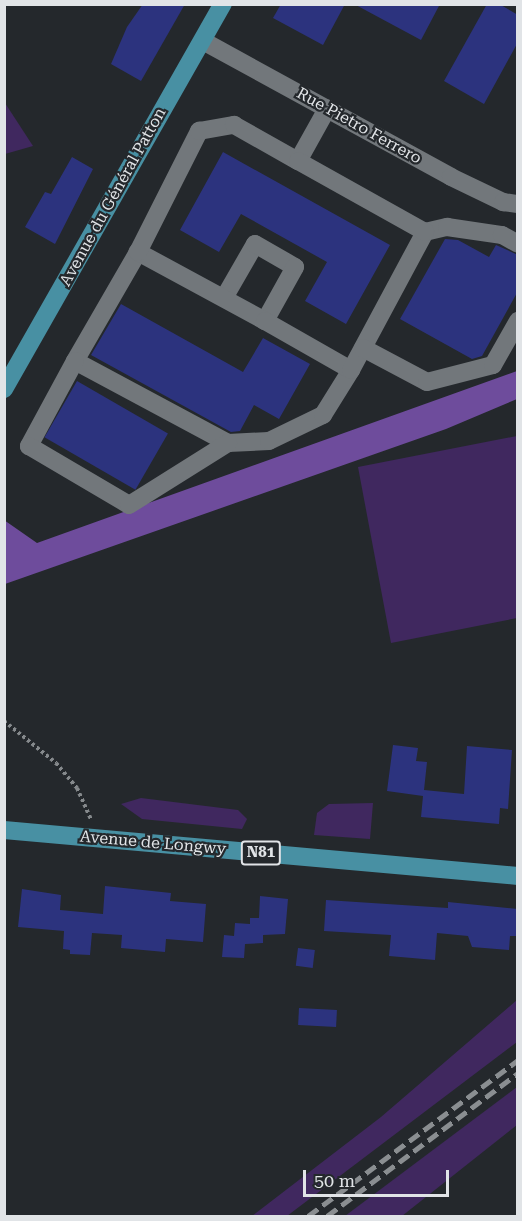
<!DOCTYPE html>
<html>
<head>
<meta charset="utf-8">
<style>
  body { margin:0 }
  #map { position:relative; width:522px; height:1221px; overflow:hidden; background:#24282c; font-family:"Roboto Serif",serif }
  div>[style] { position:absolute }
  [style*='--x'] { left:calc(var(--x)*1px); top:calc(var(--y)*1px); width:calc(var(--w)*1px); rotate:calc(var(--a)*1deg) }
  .green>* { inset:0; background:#40285f }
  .forest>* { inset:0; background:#6e4c9c }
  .building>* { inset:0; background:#2c337e; transform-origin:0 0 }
  .path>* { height:4px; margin-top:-2px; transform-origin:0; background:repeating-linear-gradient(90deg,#85898c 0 3px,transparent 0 6px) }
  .minor>* { height:18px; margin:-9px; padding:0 9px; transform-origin:9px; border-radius:9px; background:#72777b }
  .major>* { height:18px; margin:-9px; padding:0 9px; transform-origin:9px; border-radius:9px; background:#4890a3 }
  .rail>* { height:4.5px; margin-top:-2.25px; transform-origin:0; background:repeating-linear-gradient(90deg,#8a8e91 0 12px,transparent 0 18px) }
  span { translate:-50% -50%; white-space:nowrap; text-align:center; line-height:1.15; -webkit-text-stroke:4.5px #24282c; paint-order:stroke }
  .shield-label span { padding:2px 4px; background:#24282c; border:2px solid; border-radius:4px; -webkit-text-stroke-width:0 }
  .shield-label { font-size:15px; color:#e1e4e7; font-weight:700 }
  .street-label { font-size:16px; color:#e1e4e7 }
  .frame { position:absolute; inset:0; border:6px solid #e1e4e7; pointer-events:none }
  .scale { position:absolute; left:303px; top:1170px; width:146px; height:27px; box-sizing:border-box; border:3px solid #e1e4e7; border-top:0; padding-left:8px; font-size:18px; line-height:21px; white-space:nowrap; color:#e1e4e7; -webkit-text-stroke:4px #24282c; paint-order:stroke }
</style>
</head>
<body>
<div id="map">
  <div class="green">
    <div style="clip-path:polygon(4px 103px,5px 103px,33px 146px,5px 154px)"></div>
    <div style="clip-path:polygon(517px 436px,517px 618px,391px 643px,358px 467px)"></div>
    <div style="clip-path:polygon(141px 798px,238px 810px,247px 819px,242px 829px,142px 819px,121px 804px)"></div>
    <div style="clip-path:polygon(373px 803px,370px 839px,314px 835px,317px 813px,329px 804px)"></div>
    <div style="clip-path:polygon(517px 1000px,517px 1042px,287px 1216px,252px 1216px,381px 1117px)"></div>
    <div style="clip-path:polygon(517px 1087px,517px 1125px,402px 1216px,345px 1216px)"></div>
  </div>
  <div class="forest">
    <div style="clip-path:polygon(517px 371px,517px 399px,446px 429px,5px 584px,4px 520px,37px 543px)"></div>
  </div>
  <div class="building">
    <div style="clip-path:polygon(143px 4px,185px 4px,141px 81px,111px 64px,127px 27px)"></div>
    <div style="clip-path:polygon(281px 4px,345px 4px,323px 45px,273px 18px)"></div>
    <div style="clip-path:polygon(354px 4px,440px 4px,421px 40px)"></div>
    <div style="clip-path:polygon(487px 4px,499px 4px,518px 15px,518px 42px,484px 104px,444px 81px)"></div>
    <div style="clip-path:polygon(223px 152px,390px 245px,346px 324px,305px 301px,327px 262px,241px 214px,219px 252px,180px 230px)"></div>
    <div style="clip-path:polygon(72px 157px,93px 169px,55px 244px,25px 227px,45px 192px,51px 194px)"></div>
    <div style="clip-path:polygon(445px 239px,458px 240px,489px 257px,496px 245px,518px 255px,518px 291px,482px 356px,472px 359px,400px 319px)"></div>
    <div style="clip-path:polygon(121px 304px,243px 372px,263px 338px,310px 364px,279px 419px,254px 405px,240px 431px,231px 432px,91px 355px)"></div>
    <div style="left:77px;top:381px;width:105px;height:65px;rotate:30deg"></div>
    <div style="clip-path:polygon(393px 745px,418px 748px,416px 761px,427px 762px,424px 790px,464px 794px,467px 746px,512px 750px,508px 809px,500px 808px,499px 824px,421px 817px,423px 796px,387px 791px)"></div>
    <div style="clip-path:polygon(105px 886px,171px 893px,170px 901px,206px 904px,203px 942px,166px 939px,165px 952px,121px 948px,122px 935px,92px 933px,90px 955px,70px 954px,70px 950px,63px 949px,64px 931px,18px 927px,22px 889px,61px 895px,60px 910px,103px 914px)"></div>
    <div style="clip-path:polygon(260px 896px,288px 899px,285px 934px,263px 935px,263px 943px,245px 944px,244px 958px,222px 957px,224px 935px,234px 936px,235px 923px,250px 924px,250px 918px,259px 918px)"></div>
    <div style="clip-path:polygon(326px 900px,448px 908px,448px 902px,518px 909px,518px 936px,510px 936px,509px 950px,472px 947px,468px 936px,437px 933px,435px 960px,389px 956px,391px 935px,324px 931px)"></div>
    <div style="left:298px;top:948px;width:17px;height:18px;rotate:7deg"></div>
    <div style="left:299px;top:1008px;width:38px;height:17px;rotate:3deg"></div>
  </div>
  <div class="path">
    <div style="--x:4;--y:721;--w:67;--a:38.9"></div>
    <div style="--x:56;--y:763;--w:33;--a:50"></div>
    <div style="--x:77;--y:788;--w:35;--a:66"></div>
  </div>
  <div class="minor">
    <div style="--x:203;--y:41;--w:283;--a:28.7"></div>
    <div style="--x:451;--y:177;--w:58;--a:25.7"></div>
    <div style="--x:503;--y:202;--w:15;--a:8"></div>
    <div style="--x:425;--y:232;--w:23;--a:-13"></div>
    <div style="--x:447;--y:227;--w:56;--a:8.3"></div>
    <div style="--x:502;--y:235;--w:18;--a:29"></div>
    <div style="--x:138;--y:252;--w:126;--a:120"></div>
    <div style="--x:75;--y:361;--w:174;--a:28.2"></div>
    <div style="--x:228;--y:443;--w:41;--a:-2.8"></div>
    <div style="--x:269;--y:441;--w:60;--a:-25.7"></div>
    <div style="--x:323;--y:415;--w:53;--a:-58.1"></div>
    <div style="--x:224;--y:298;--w:62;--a:-60.1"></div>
    <div style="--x:255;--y:244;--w:46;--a:29.9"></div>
    <div style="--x:295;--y:267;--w:62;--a:119.1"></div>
    <div style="--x:265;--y:321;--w:145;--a:-151.5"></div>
    <div style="--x:138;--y:252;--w:136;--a:-63.2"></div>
    <div style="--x:199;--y:131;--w:36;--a:-10"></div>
    <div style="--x:234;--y:125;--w:73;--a:29.4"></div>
    <div style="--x:298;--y:161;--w:60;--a:-60.9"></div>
    <div style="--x:265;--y:321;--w:99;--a:29.7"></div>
    <div style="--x:351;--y:370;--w:157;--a:-61.8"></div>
    <div style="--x:425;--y:232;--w:145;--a:-150.8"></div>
    <div style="--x:363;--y:348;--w:72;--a:28"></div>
    <div style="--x:427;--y:382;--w:68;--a:-14.4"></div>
    <div style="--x:493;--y:365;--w:51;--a:-60.4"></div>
    <div style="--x:75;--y:361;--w:97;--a:118.4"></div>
    <div style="--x:29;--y:446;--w:116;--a:30.5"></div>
    <div style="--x:129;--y:505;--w:117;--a:-32.1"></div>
  </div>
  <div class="major">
    <div style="--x:4;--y:389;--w:443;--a:-60.4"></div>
    <div style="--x:4;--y:830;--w:516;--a:5.11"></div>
  </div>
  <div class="rail">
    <div style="--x:308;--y:1216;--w:262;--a:-36.6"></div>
    <div style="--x:327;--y:1216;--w:239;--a:-36.8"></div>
  </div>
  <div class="shield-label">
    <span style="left:261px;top:853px">N81</span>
  </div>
  <div class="street-label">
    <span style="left:359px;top:126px;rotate:29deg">Rue Pietro Ferrero</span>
    <span style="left:113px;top:197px;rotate:-61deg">Avenue du Général Patton</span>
    <span style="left:153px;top:843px;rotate:5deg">Avenue de Longwy</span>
  </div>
  <div class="frame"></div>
  <div class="scale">50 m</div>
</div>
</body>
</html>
